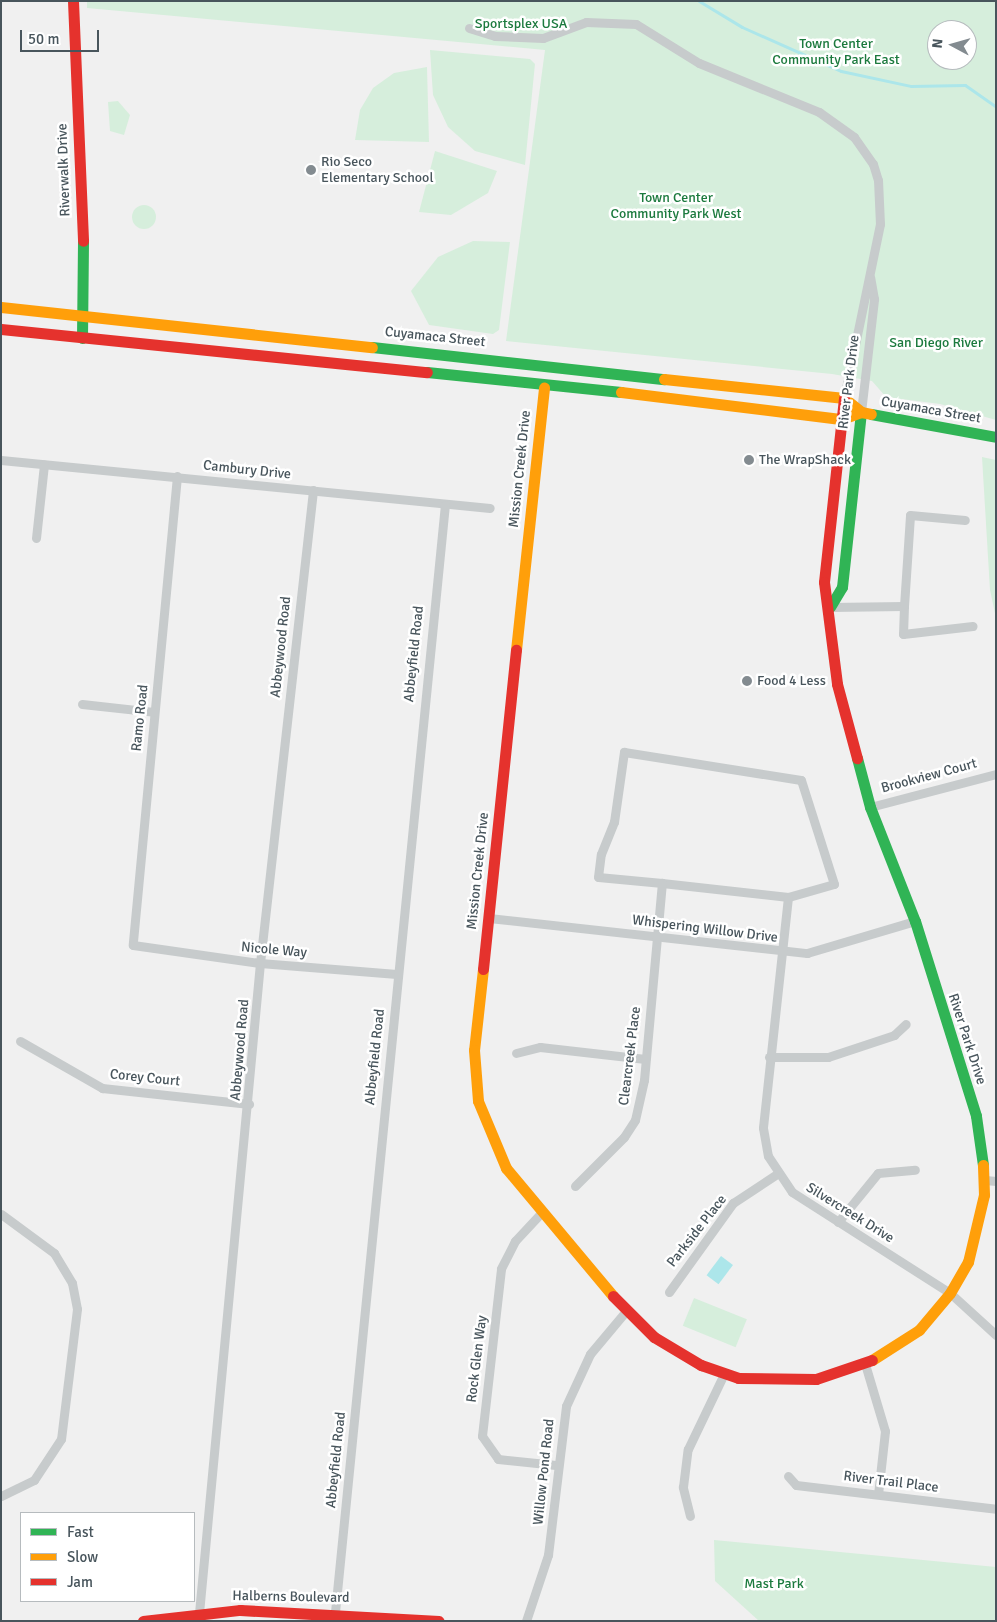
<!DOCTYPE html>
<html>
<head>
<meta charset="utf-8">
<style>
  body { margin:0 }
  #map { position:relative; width:997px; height:1622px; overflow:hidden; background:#f0f0f0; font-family:Signika,sans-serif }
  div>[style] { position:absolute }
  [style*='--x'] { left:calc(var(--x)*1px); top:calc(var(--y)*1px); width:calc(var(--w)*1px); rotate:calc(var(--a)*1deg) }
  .green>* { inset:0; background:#d6eedc; transform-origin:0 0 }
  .round { border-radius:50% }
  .water>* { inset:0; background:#ace6ea; transform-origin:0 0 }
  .stream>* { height:3px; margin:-1.5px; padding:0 1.5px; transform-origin:1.5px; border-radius:1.5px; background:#ace6ea }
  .street>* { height:9px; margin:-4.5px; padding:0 4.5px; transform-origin:4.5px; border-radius:4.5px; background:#c7cbcc }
  .fast>* { height:11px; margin:-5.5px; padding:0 5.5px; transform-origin:5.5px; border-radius:5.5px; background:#30b455 }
  .slow>* { height:11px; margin:-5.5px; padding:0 5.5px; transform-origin:5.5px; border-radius:5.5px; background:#ff9f0a }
  .jam>* { height:11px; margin:-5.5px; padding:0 5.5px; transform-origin:5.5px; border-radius:5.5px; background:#e5322d }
  .dots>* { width:14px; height:14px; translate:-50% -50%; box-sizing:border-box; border:2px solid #fff; border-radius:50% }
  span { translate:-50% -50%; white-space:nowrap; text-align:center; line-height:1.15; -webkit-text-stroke:5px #fff; paint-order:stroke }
  .park-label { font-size:14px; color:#1c7a3e }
  .poi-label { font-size:14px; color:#48555c }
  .left { translate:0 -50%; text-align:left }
  .street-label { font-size:14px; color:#48555c }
  .frame { position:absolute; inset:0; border:2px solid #48555c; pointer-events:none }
  .legend { position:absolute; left:20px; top:1512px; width:175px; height:90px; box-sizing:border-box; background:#fff; border:1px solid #b6bbbe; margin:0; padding:6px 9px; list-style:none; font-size:15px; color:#48555c }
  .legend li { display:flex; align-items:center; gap:10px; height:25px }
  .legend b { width:25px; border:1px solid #b6bbbe }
  .north { position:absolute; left:927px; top:20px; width:50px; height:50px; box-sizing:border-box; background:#fff; border:1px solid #b6bbbe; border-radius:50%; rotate:276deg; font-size:14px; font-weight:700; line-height:20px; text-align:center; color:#48555c }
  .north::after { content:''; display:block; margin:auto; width:18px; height:22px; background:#838b90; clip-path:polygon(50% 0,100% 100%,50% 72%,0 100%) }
  .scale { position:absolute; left:20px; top:30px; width:79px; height:22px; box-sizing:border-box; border:2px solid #48555c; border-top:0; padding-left:6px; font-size:15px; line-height:18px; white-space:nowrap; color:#48555c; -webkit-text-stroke:4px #fff; paint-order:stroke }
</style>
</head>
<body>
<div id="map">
  <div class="green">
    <div style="clip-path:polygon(evenodd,87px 1px,996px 1px,996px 420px,940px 404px,886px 397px,872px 381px,832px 374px,506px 341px,545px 50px,87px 8px,87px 1px,937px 30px,967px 30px,967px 60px,937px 60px,937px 30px)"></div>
    <div style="clip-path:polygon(430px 50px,530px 59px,535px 64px,525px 165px,475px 151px,448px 127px,433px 95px)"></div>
    <div style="clip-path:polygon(427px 67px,429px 142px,355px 140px,360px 110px,373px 88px,394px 73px)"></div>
    <div style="clip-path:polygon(118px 101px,130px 115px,124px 135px,110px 131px,108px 102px)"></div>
    <div style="clip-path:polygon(435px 151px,497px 171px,488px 193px,451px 215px,419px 212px)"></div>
    <div class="round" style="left:132px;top:205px;width:24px;height:24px"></div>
    <div style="clip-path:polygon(473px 241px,510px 242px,499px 330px,493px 334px,429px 325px,411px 291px,438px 257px)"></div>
    <div style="clip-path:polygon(982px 457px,996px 460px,996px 618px,990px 590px)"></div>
    <div style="left:694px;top:1298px;width:57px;height:30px;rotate:22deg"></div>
    <div style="clip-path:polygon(714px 1540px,996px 1567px,996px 1621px,759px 1621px,715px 1581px)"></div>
  </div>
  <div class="water">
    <div style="left:721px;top:1256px;width:15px;height:24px;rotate:37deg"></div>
  </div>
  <div class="stream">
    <div style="--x:699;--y:1;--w:50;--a:31.2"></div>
    <div style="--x:742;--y:27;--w:108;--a:24"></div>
    <div style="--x:841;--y:71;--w:72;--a:12.1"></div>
    <div style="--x:911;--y:86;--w:54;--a:-1.1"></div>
    <div style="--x:965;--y:85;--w:38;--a:35"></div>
  </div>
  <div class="street">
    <div style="--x:469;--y:28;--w:27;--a:17"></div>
    <div style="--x:495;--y:36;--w:48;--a:2.4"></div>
    <div style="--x:543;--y:38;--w:46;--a:-20.4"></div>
    <div style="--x:586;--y:22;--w:50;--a:2.3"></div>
    <div style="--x:636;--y:24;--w:74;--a:31.8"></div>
    <div style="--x:699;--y:63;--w:130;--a:22.2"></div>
    <div style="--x:819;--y:112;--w:43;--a:35.5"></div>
    <div style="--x:854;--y:137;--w:33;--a:55"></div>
    <div style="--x:873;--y:164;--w:17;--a:73"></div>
    <div style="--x:878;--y:180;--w:44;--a:87.4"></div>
    <div style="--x:880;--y:224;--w:178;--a:101.7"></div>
    <div style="--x:861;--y:412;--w:114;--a:-83.4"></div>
    <div style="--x:874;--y:299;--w:22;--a:-100"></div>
    <div style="--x:1;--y:460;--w:491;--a:5.6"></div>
    <div style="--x:177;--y:476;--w:471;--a:95.4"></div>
    <div style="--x:133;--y:945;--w:128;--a:8.1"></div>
    <div style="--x:260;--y:963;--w:137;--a:4.6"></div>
    <div style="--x:36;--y:538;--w:74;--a:-83.8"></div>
    <div style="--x:904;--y:606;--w:28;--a:92"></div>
    <div style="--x:903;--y:634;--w:70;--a:-6.5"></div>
    <div style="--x:830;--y:607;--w:74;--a:-0.8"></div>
    <div style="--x:904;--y:606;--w:91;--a:-86.2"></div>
    <div style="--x:910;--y:515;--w:55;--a:5.2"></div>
    <div style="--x:82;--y:704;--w:72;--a:6.3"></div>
    <div style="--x:870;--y:807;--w:130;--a:-14.7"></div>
    <div style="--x:662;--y:883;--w:127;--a:6.3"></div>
    <div style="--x:489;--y:918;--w:320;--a:6.3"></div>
    <div style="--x:807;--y:953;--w:113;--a:-16.5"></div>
    <div style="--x:20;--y:1041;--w:95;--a:29.8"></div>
    <div style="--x:102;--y:1088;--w:148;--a:6.2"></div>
    <div style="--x:516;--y:1053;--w:25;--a:-14"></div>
    <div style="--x:540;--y:1047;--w:106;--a:6.5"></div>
    <div style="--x:769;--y:1057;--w:59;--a:0"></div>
    <div style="--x:828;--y:1057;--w:70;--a:-18.4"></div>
    <div style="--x:894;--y:1035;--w:16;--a:-43"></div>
    <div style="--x:985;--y:1180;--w:11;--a:5"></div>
    <div style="--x:575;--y:1186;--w:69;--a:-45"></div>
    <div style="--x:624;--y:1137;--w:20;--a:-57"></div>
    <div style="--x:635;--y:1120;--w:41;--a:-77.3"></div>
    <div style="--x:644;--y:1080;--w:198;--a:-84.8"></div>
    <div style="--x:662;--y:883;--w:64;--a:-174.6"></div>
    <div style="--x:598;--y:877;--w:23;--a:-83"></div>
    <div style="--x:601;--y:854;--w:35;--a:-68"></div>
    <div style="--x:614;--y:822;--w:71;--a:-81.9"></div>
    <div style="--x:624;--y:752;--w:179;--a:9"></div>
    <div style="--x:801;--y:780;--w:109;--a:72.4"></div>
    <div style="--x:834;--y:884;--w:48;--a:164.2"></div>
    <div style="--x:788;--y:897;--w:232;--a:96.2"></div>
    <div style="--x:763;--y:1128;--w:28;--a:80"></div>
    <div style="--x:768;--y:1156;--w:43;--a:56.3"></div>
    <div style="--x:792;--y:1192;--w:188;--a:32.6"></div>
    <div style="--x:950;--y:1293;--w:62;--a:42.4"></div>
    <div style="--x:542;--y:1212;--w:40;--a:133"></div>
    <div style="--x:515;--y:1241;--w:31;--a:117"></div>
    <div style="--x:501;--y:1269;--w:168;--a:96.5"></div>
    <div style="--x:482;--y:1436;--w:28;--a:55"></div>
    <div style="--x:498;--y:1459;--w:58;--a:5.9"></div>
    <div style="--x:1;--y:1214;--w:66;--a:36.3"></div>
    <div style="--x:54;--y:1253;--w:35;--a:59"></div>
    <div style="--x:72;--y:1283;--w:26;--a:79"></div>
    <div style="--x:77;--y:1309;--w:131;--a:97"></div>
    <div style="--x:61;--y:1439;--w:49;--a:123.4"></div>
    <div style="--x:34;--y:1480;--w:37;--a:154"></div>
    <div style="--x:838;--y:1222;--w:63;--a:-50.8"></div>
    <div style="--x:878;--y:1173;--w:37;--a:-5"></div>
    <div style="--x:669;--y:1292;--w:110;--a:-54.3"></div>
    <div style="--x:733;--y:1203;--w:53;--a:-33.4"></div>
    <div style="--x:865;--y:1364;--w:70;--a:73.4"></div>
    <div style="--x:885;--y:1431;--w:63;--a:96.3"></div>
    <div style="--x:788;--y:1476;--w:12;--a:48"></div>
    <div style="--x:796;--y:1485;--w:201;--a:6.8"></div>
    <div style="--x:690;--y:1516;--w:30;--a:-104"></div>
    <div style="--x:683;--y:1487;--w:38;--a:-83"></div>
    <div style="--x:688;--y:1449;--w:83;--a:-64.4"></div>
    <div style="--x:335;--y:1612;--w:1112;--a:-84.33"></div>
    <div style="--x:199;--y:1613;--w:653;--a:-84.64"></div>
    <div style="--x:260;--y:963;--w:476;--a:-83.6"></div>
    <div style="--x:526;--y:1621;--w:70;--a:-71.6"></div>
    <div style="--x:548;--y:1555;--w:150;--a:-83.1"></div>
    <div style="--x:566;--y:1406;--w:57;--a:-65.2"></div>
    <div style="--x:590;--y:1354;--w:56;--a:-50.1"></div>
  </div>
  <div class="fast">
    <div style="--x:82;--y:338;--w:97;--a:-89.4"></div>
    <div style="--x:372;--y:347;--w:294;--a:6.3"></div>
    <div style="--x:427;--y:372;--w:195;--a:5.9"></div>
    <div style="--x:871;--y:414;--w:127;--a:10.4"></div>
    <div style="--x:830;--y:607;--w:23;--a:-59"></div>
    <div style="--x:842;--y:587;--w:176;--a:-83.8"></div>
    <div style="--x:857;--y:758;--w:51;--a:75.1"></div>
    <div style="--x:870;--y:807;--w:123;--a:68.5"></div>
    <div style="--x:915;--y:921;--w:204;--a:72.6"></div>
    <div style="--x:976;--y:1116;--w:49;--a:81.9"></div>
  </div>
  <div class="slow">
    <div style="--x:1;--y:307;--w:373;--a:6.2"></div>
    <div style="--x:664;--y:379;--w:181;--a:6"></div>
    <div style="--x:844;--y:398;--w:22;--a:39"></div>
    <div style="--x:861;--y:412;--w:10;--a:11"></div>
    <div style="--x:621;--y:392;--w:223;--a:7"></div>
    <div style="--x:842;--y:419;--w:20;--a:-20"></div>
    <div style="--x:516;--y:650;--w:264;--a:-83.9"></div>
    <div style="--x:483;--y:969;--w:81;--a:96.3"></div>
    <div style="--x:474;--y:1050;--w:51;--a:85.5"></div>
    <div style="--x:478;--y:1101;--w:73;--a:67.3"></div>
    <div style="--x:506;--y:1168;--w:167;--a:50.1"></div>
    <div style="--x:872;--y:1360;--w:56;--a:-32.6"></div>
    <div style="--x:919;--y:1330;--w:48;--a:-50"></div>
    <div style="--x:950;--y:1293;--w:36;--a:-60"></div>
    <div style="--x:968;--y:1262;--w:69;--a:-76.6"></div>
    <div style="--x:984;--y:1195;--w:30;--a:-92"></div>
  </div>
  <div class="jam">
    <div style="--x:73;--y:1;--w:240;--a:87.6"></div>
    <div style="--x:1;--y:329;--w:428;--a:5.8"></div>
    <div style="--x:844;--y:398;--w:185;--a:96.2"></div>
    <div style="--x:824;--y:582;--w:103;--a:82.7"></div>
    <div style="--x:837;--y:684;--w:77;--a:74.9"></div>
    <div style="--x:483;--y:969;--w:321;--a:-84.1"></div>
    <div style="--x:613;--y:1296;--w:58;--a:45"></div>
    <div style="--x:654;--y:1337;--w:55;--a:30.8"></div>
    <div style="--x:701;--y:1365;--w:39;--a:19"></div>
    <div style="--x:738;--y:1378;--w:78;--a:0.7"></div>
    <div style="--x:816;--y:1379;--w:59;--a:-18.7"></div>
    <div style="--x:143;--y:1621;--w:98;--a:-6.5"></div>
    <div style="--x:240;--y:1610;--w:199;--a:3.2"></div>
  </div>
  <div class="dots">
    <div style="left:311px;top:170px;background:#838b90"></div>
    <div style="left:749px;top:460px;background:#838b90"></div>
    <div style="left:747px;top:681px;background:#838b90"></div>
  </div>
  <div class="park-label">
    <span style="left:521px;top:24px">Sportsplex USA</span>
    <span style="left:836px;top:52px">Town Center<br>Community Park East</span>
    <span style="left:676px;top:206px">Town Center<br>Community Park West</span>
    <span style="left:936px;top:343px">San Diego River</span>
    <span style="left:774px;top:1584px">Mast Park</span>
  </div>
  <div class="poi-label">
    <span class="left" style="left:321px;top:170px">Rio Seco<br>Elementary School</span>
    <span class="left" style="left:759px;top:460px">The WrapShack</span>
    <span class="left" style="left:757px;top:681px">Food 4 Less</span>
  </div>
  <div class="street-label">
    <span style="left:64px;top:170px;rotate:-92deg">Riverwalk Drive</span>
    <span style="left:435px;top:337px;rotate:6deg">Cuyamaca Street</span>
    <span style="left:849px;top:382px;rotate:-83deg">River Park Drive</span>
    <span style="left:931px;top:410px;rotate:10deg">Cuyamaca Street</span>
    <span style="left:520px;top:469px;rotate:-84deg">Mission Creek Drive</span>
    <span style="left:247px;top:470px;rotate:6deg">Cambury Drive</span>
    <span style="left:281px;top:647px;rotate:-84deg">Abbeywood Road</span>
    <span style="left:414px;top:654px;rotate:-84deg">Abbeyfield Road</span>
    <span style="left:140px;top:718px;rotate:-84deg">Ramo Road</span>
    <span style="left:929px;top:776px;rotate:-15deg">Brookview Court</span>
    <span style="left:478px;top:871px;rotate:-84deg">Mission Creek Drive</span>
    <span style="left:705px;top:929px;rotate:7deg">Whispering Willow Drive</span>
    <span style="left:274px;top:950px;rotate:5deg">Nicole Way</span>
    <span style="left:967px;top:1039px;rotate:72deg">River Park Drive</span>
    <span style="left:240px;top:1050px;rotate:-85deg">Abbeywood Road</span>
    <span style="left:630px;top:1056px;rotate:-83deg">Clearcreek Place</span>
    <span style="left:375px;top:1057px;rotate:-84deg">Abbeyfield Road</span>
    <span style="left:145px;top:1078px;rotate:6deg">Corey Court</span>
    <span style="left:850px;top:1213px;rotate:32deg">Silvercreek Drive</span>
    <span style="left:697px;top:1231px;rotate:-52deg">Parkside Place</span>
    <span style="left:477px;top:1359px;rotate:-83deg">Rock Glen Way</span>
    <span style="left:336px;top:1460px;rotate:-84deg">Abbeyfield Road</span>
    <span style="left:544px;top:1472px;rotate:-84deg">Willow Pond Road</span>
    <span style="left:891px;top:1482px;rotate:7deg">River Trail Place</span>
    <span style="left:291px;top:1597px;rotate:1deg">Halberns Boulevard</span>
  </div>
  <div class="frame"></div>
  <ul class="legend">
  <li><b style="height:6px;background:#30b455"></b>Fast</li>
  <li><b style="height:6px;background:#ff9f0a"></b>Slow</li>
  <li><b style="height:6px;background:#e5322d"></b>Jam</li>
  </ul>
  <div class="north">N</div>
  <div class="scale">50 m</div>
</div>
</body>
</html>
